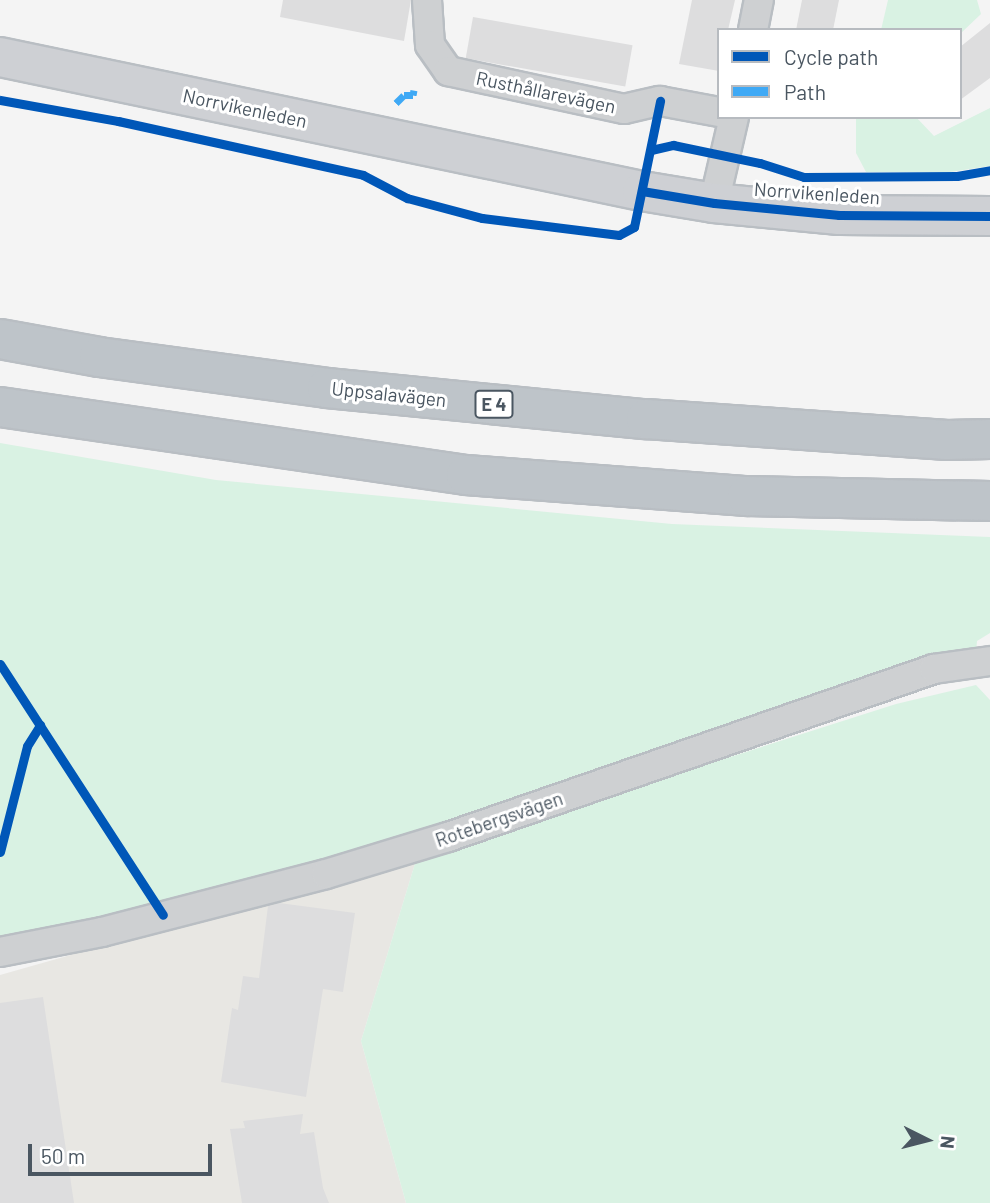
<!DOCTYPE html>
<html>
<head>
<meta charset="utf-8">
<style>
  body { margin:0 }
  #map { position:relative; width:990px; height:1203px; overflow:hidden; background:#f4f4f4; font-family:Barlow,sans-serif }
  div>[style] { position:absolute }
  [style*='--x'] { left:calc(var(--x)*1px); top:calc(var(--y)*1px); width:calc(var(--w)*1px); rotate:calc(var(--a)*1deg) }
  .commercial>* { inset:0; background:#e8e7e3 }
  .green>* { inset:0; background:#d9f2e3 }
  .building>* { inset:0; background:#ddddde; transform-origin:0 0 }
  .roads { filter:drop-shadow(2px 0 #b9bec3) drop-shadow(-2px 0 #b9bec3) drop-shadow(0 2px #b9bec3) drop-shadow(0 -2px #b9bec3) }
  .minor>* { height:28px; margin:-14px; padding:0 14px; transform-origin:14px; border-radius:14px; background:#ced0d2 }
  .secondary>* { height:38px; margin:-19px; padding:0 19px; transform-origin:19px; border-radius:19px; background:#ced0d4 }
  .motorway>* { height:38px; margin:-19px; padding:0 19px; transform-origin:19px; border-radius:19px; background:#bec4c9 }
  .quiet>* { height:7px; margin-top:-3.5px; transform-origin:0; background:repeating-linear-gradient(90deg,#3fa9f5 0 14px,transparent 0 21px) }
  .cycleway>* { height:9px; margin:-4.5px; padding:0 4.5px; transform-origin:4.5px; border-radius:4.5px; background:#0057b8 }
  span { translate:-50% -50%; white-space:nowrap; text-align:center; line-height:1.15; -webkit-text-stroke:6px #fff; paint-order:stroke }
  .shield-label span { padding:2px 5px; background:#fff; border:2px solid; border-radius:5px; -webkit-text-stroke-width:0 }
  .shield-label { font-size:18px; color:#4a5661; font-weight:700 }
  .street-label { font-size:19px; color:#4a5661 }
  .legend { position:absolute; left:717px; top:28px; width:245px; height:91px; box-sizing:border-box; background:#fff; border:2px solid #b7bbc0; margin:0; padding:9px 12px; list-style:none; font-size:21px; color:#4a5661 }
  .legend li { display:flex; align-items:center; gap:14px; height:35px }
  .legend b { width:35px; border:2px solid #b7bbc0 }
  .north { position:absolute; left:892px; top:1105px; width:70px; height:70px; -webkit-text-stroke:5px #fff; paint-order:stroke; rotate:96deg; font-size:19px; font-weight:700; line-height:28px; text-align:center; color:#4a5661 }
  .north::after { content:''; display:block; margin:auto; width:24px; height:32px; background:#4a5661; clip-path:polygon(50% 0,100% 100%,50% 72%,0 100%) }
  .scale { position:absolute; left:28px; top:1144px; width:184px; height:32px; box-sizing:border-box; border:4px solid #4a5661; border-top:0; padding-left:9px; font-size:21px; line-height:24px; white-space:nowrap; color:#4a5661; -webkit-text-stroke:5px #fff; paint-order:stroke }
</style>
</head>
<body>
<div id="map">
  <div class="commercial">
    <div style="clip-path:polygon(417px 857px,361px 1041px,406px 1203px,0 1203px,0 975px)"></div>
  </div>
  <div class="green">
    <div style="clip-path:polygon(888px 0,977px 0,981px 14px,960px 34px,960px 30px,881px 30px)"></div>
    <div style="clip-path:polygon(990px 108px,990px 166px,950px 172px,866px 172px,856px 153px,856px 117px,916px 117px,934px 136px)"></div>
    <div style="clip-path:polygon(0 443px,216px 480px,672px 524px,990px 537px,990px 633px,977px 641px,976px 653px,361px 850px,264px 879px,0 944px)"></div>
    <div style="clip-path:polygon(976px 685px,990px 700px,990px 1203px,406px 1203px,361px 1041px,417px 857px,896px 704px)"></div>
  </div>
  <div class="building">
    <div style="clip-path:polygon(283px 0,411px 0,404px 41px,280px 17px)"></div>
    <div style="clip-path:polygon(692px 0,735px 0,728px 30px,719px 30px,719px 71px,679px 64px)"></div>
    <div style="clip-path:polygon(802px 0,839px 0,833px 30px,796px 30px)"></div>
    <div style="left:473px;top:17px;width:162px;height:42px;rotate:10deg"></div>
    <div style="clip-path:polygon(990px 23px,990px 78px,960px 100px,960px 47px)"></div>
    <div style="clip-path:polygon(279px 903px,355px 913px,343px 992px,323px 989px,306px 1097px,221px 1082px,232px 1008px,238px 1010px,243px 976px,259px 978px,268px 906px)"></div>
    <div style="clip-path:polygon(43px 997px,74px 1203px,0 1203px,0 1003px)"></div>
    <div style="clip-path:polygon(303px 1114px,300px 1134px,314px 1132px,323px 1188px,329px 1203px,242px 1203px,230px 1129px,245px 1128px,243px 1121px)"></div>
  </div>
  <div class="roads">
    <div class="minor">
      <div style="--x:427;--y:0;--w:45;--a:86.2"></div>
      <div style="--x:430;--y:45;--w:32;--a:55"></div>
      <div style="--x:448;--y:71;--w:180;--a:12.2"></div>
      <div style="--x:624;--y:109;--w:37;--a:-13"></div>
      <div style="--x:660;--y:101;--w:60;--a:10.6"></div>
      <div style="--x:753;--y:30;--w:31;--a:-79"></div>
      <div style="--x:714;--y:203;--w:88;--a:-76.9"></div>
      <div style="--x:0;--y:952;--w:104;--a:-11.1"></div>
      <div style="--x:102;--y:932;--w:231;--a:-14.5"></div>
      <div style="--x:326;--y:874;--w:127;--a:-16.9"></div>
      <div style="--x:448;--y:837;--w:514;--a:-19.07"></div>
      <div style="--x:934;--y:669;--w:57;--a:-8.1"></div>
    </div>
    <div class="secondary">
      <div style="--x:0;--y:57;--w:656;--a:11.79"></div>
      <div style="--x:642;--y:191;--w:73;--a:9.5"></div>
      <div style="--x:714;--y:203;--w:126;--a:5.5"></div>
      <div style="--x:839;--y:215;--w:151;--a:0.4"></div>
    </div>
    <div class="motorway">
      <div style="--x:0;--y:339;--w:101;--a:10.3"></div>
      <div style="--x:99;--y:357;--w:230;--a:7.7"></div>
      <div style="--x:327;--y:388;--w:321;--a:5.6"></div>
      <div style="--x:646;--y:419;--w:302;--a:4"></div>
      <div style="--x:947;--y:440;--w:43;--a:-1.3"></div>
      <div style="--x:0;--y:407;--w:471;--a:8.3"></div>
      <div style="--x:466;--y:475;--w:282;--a:4.3"></div>
      <div style="--x:747;--y:496;--w:243;--a:1.2"></div>
    </div>
  </div>
  <div class="quiet">
    <div style="--x:396;--y:103;--w:11;--a:-45"></div>
    <div style="--x:404;--y:95;--w:9;--a:0"></div>
    <div style="--x:413;--y:95;--w:5;--a:-79"></div>
  </div>
  <div class="cycleway">
    <div style="--x:0;--y:100;--w:120;--a:10.1"></div>
    <div style="--x:118;--y:121;--w:251;--a:12.4"></div>
    <div style="--x:363;--y:175;--w:50;--a:27.6"></div>
    <div style="--x:407;--y:198;--w:78;--a:14.9"></div>
    <div style="--x:482;--y:218;--w:138;--a:7.1"></div>
    <div style="--x:619;--y:235;--w:17;--a:-28"></div>
    <div style="--x:634;--y:227;--w:129;--a:-78.3"></div>
    <div style="--x:651;--y:150;--w:23;--a:-13"></div>
    <div style="--x:673;--y:145;--w:89;--a:11.7"></div>
    <div style="--x:760;--y:163;--w:46;--a:17.7"></div>
    <div style="--x:804;--y:177;--w:153;--a:-0.4"></div>
    <div style="--x:957;--y:176;--w:34;--a:-10"></div>
    <div style="--x:642;--y:191;--w:73;--a:9.5"></div>
    <div style="--x:714;--y:203;--w:126;--a:5.5"></div>
    <div style="--x:839;--y:215;--w:151;--a:0.4"></div>
    <div style="--x:0;--y:664;--w:299;--a:57"></div>
    <div style="--x:0;--y:852;--w:109;--a:-75.7"></div>
    <div style="--x:27;--y:746;--w:25;--a:-58"></div>
  </div>
  <div class="shield-label">
    <span style="left:494px;top:404px">E 4</span>
  </div>
  <div class="street-label">
    <span style="left:546px;top:92px;rotate:12deg">Rusthållarevägen</span>
    <span style="left:245px;top:108px;rotate:12deg">Norrvikenleden</span>
    <span style="left:817px;top:193px;rotate:4deg">Norrvikenleden</span>
    <span style="left:389px;top:394px;rotate:6deg">Uppsalavägen</span>
    <span style="left:499px;top:819px;rotate:-19deg">Rotebergsvägen</span>
  </div>
  <ul class="legend">
  <li><b style="height:9px;background:#0057b8"></b>Cycle path</li>
  <li><b style="height:9px;background:#3fa9f5"></b>Path</li>
  </ul>
  <div class="north">N</div>
  <div class="scale">50 m</div>
</div>
</body>
</html>
